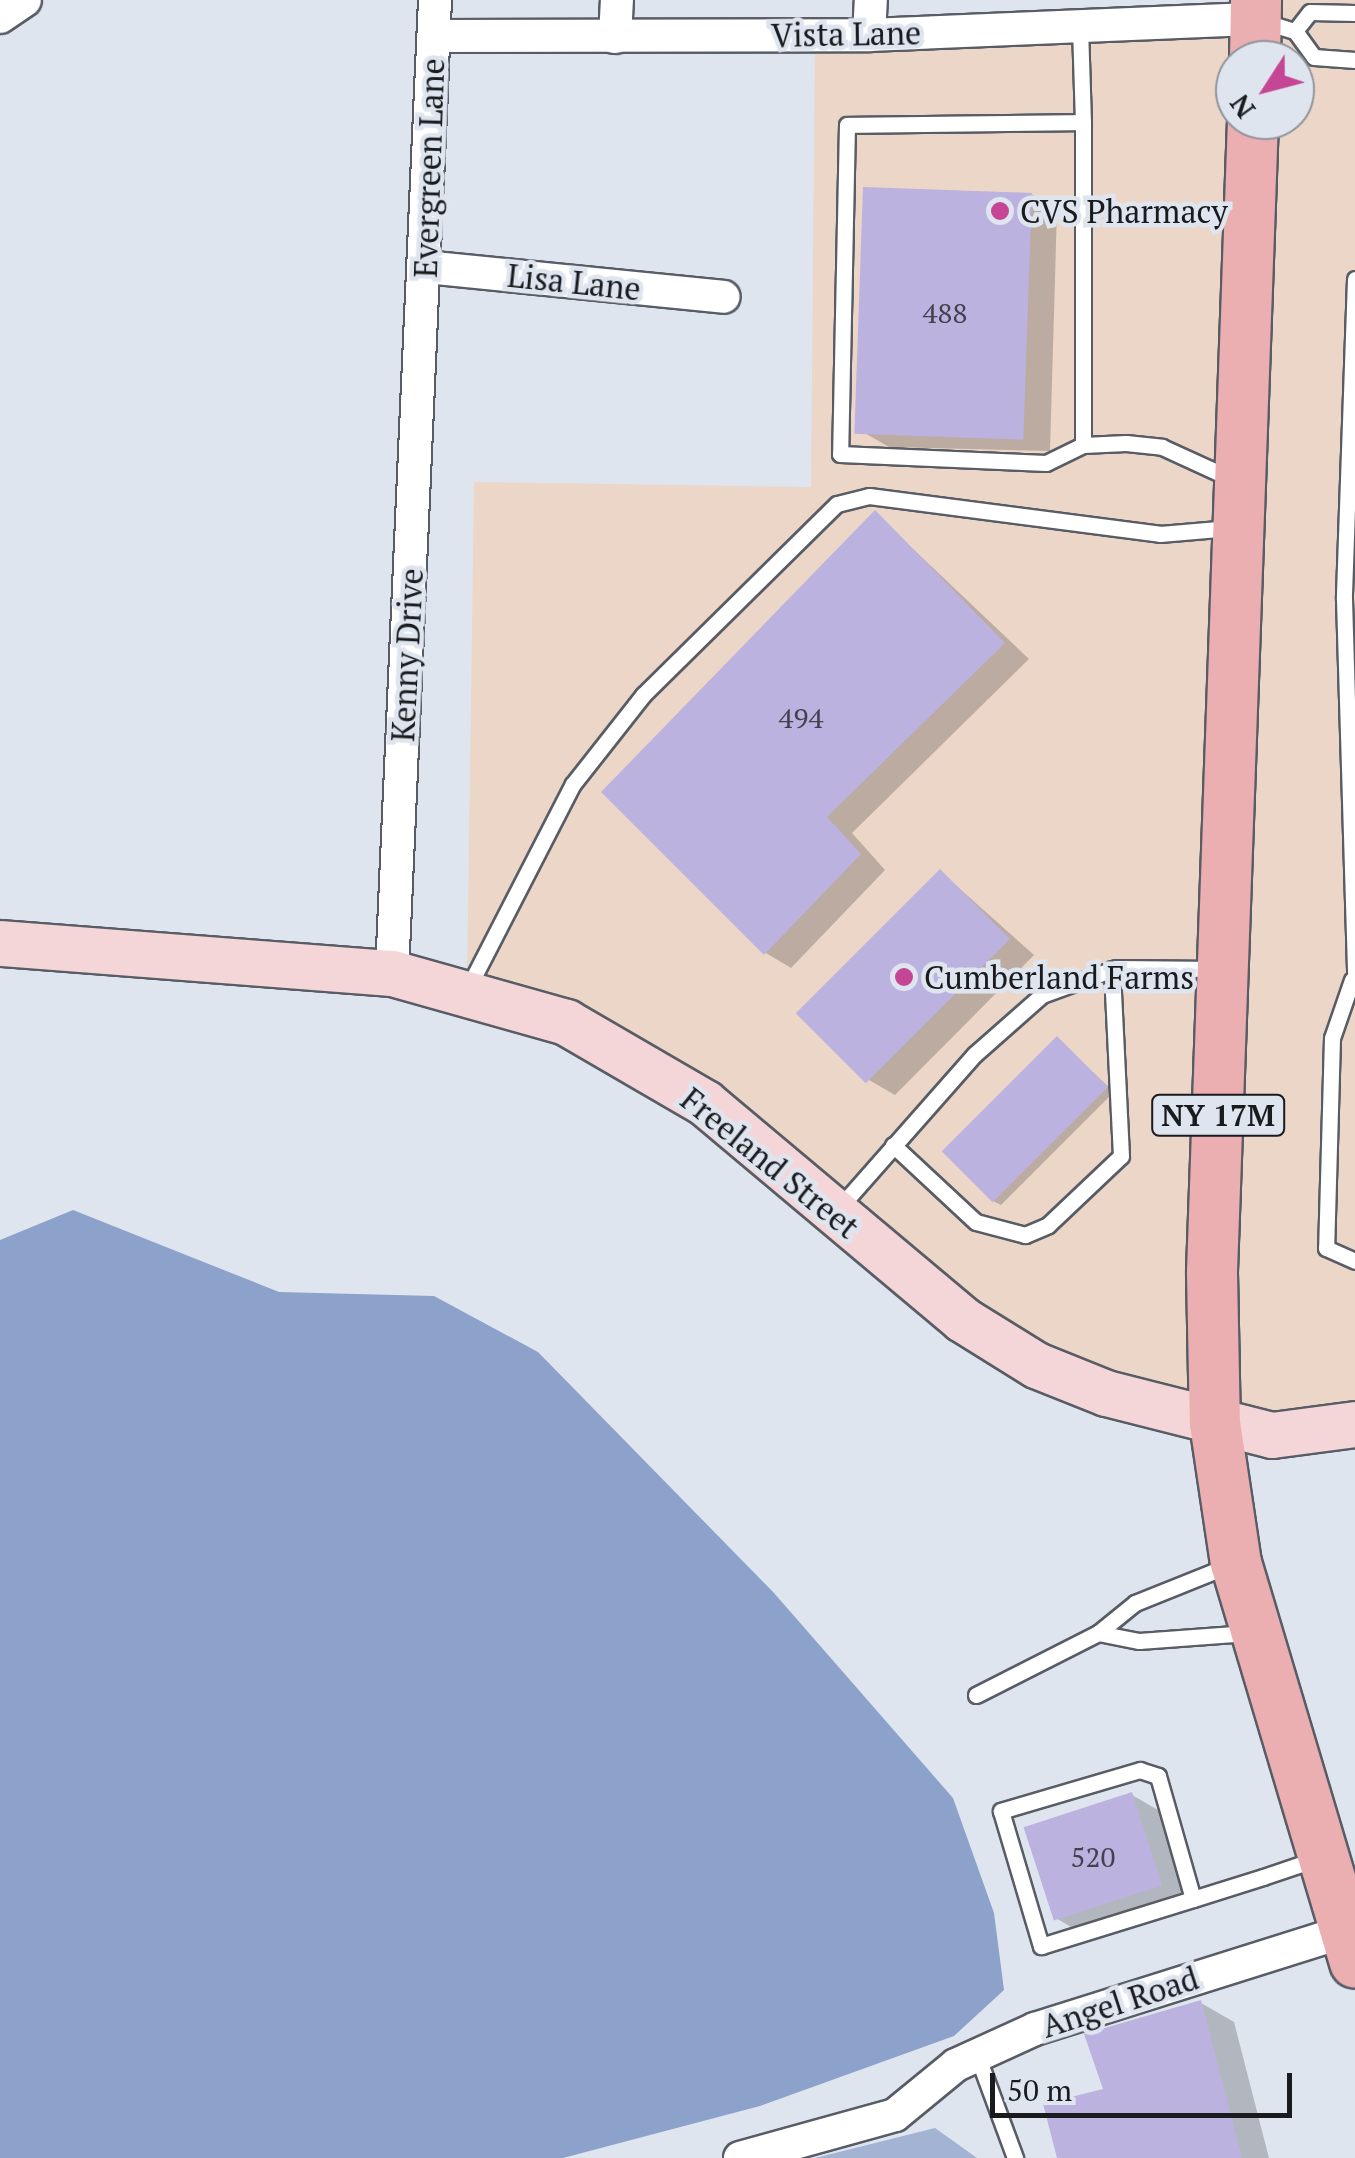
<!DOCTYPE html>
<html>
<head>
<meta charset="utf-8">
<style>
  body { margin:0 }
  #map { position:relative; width:1355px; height:2158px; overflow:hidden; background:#dfe5ef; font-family:"PT Serif",serif }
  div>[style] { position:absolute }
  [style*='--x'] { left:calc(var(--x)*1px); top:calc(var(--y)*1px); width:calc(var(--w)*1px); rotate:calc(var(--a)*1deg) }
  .commercial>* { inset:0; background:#ebd6c8 }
  .green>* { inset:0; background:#a2b3d4 }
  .forest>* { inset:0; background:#8da2ca }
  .shadow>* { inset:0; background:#0003 }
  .building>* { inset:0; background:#bbb2df; transform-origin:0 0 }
  .roads { filter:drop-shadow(2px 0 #585c65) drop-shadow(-2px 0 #585c65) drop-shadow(0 2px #585c65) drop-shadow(0 -2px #585c65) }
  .lane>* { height:15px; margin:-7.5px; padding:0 7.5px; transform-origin:7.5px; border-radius:7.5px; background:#fff }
  .street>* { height:32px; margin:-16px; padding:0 16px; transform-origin:16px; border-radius:16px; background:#fff }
  .secondary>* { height:45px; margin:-22.5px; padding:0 22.5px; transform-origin:22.5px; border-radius:22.5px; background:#f5d6d8 }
  .primary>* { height:50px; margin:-25px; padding:0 25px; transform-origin:25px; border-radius:25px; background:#ebaeb1 }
  .dots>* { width:28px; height:28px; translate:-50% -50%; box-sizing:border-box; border:5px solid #dfe5ef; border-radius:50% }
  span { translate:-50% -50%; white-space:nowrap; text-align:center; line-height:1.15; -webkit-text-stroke:9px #dfe5ef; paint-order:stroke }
  .number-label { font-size:28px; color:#42414e }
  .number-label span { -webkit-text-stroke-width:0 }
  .shield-label span { padding:2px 8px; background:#dfe5ef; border:2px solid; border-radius:8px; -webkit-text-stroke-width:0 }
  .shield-label { font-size:30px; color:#191b1e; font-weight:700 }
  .street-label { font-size:32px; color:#191b1e }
  .poi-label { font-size:32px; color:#191b1e }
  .left { translate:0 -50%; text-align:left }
  .north { position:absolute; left:1215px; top:40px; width:100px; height:100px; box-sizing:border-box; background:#dfe5ef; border:2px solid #90949b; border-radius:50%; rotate:234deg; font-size:28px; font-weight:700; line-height:40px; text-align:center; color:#191b1e }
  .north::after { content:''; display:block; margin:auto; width:35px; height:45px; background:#c44695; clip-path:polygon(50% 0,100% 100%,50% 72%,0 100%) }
  .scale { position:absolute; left:990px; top:2073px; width:302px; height:45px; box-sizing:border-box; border:5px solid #191b1e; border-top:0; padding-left:12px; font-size:30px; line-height:35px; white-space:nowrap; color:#191b1e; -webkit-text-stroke:8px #dfe5ef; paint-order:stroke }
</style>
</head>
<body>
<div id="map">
  <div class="commercial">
    <div style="clip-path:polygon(evenodd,1256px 0,1355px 0,1355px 1424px,1319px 1433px,1036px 1365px,705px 1103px,467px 990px,474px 482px,811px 487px,815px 35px,1256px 19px,1256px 0,1235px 60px,1295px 60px,1295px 120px,1235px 120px,1235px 60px)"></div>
  </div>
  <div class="green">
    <div style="clip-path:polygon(935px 2128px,977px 2158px,815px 2158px)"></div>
  </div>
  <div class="forest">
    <div style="clip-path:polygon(73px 1210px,279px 1292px,434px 1296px,538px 1352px,774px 1593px,953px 1798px,994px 1913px,1004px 1990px,954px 2036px,760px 2106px,563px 2158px,0 2158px,0 1240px)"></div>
  </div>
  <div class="shadow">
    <div style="clip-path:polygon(1031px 194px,1057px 209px,1050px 451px,889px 447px,863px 432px)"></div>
    <div style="clip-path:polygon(875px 513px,1029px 659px,852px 833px,885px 870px,791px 968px,766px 953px)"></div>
    <div style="clip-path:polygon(941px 872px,1034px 955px,895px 1095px,869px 1080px)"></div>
    <div style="clip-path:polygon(1057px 1039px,1114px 1092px,1001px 1205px,993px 1201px)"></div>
    <div style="clip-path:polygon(1132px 1795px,1158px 1810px,1186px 1899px,1081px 1933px,1056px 1918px)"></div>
    <div style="clip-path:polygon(1201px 2003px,1234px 2022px,1269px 2158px,1059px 2158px,1107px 2091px)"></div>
  </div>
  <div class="building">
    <div style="left:863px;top:187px;width:169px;height:247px;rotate:2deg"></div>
    <div style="clip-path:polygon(875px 510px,1005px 643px,827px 817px,861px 854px,764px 955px,601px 792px)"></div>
    <div style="left:940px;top:869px;width:99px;height:204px;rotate:45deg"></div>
    <div style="left:1057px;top:1036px;width:72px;height:163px;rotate:45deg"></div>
    <div style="left:1132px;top:1792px;width:98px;height:114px;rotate:72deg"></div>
    <div style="clip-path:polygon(1201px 2000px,1242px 2158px,1057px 2158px,1043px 2104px,1103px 2089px,1084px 2034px)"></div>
  </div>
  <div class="roads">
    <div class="lane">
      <div style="--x:1265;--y:22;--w:31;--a:17"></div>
      <div style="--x:1295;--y:31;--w:32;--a:54"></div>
      <div style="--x:1314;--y:57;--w:41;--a:4.2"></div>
      <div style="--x:1080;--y:27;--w:95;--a:88.2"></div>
      <div style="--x:1083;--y:122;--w:236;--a:179.3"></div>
      <div style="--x:847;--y:125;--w:329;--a:91.2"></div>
      <div style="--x:840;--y:454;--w:206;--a:2.5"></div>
      <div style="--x:1046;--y:463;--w:41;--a:-25.9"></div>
      <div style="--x:1083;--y:445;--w:43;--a:-2.7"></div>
      <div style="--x:1126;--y:443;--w:36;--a:6"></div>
      <div style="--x:1162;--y:447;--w:79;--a:24.6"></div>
      <div style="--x:1295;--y:31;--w:24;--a:-52"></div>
      <div style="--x:1310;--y:12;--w:45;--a:1.3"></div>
      <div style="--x:1355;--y:279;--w:320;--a:92"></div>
      <div style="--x:1344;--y:599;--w:381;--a:88.3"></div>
      <div style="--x:1083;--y:445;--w:323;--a:-90"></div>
      <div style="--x:1352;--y:980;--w:61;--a:109"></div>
      <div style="--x:1332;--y:1038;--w:210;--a:91.6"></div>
      <div style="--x:1326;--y:1248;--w:32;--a:24"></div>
      <div style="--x:468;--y:988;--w:229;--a:-62.8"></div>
      <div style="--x:573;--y:784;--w:113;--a:-51.8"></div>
      <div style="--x:643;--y:695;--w:272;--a:-44.6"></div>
      <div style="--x:837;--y:504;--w:33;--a:-14"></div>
      <div style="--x:869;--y:496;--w:293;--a:7.4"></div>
      <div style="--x:1160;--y:534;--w:70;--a:-4.9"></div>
      <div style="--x:893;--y:1145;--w:113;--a:42.9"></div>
      <div style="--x:976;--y:1222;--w:51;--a:14.9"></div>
      <div style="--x:1025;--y:1235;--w:25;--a:-23"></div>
      <div style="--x:1048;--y:1225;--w:100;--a:-43.4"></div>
      <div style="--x:1121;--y:1156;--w:187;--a:-92.8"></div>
      <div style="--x:839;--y:1208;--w:205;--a:-48.6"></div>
      <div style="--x:975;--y:1054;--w:89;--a:-41.4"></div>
      <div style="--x:1042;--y:995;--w:79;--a:-20"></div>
      <div style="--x:1116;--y:968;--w:102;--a:0.6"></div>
      <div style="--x:1098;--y:1633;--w:42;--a:11"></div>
      <div style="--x:1139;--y:1641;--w:109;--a:-4.2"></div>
      <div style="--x:976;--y:1695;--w:137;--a:-26.9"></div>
      <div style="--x:1098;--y:1633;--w:48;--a:-39"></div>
      <div style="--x:1135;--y:1603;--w:105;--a:-21.9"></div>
      <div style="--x:1193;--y:1899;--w:128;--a:-105.9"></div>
      <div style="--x:1158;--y:1776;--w:19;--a:-162"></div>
      <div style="--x:1140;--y:1770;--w:145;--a:163.6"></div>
      <div style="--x:1001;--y:1811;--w:141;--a:73.5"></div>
      <div style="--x:1041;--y:1946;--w:159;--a:-17.2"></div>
      <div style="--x:1193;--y:1899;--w:73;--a:-17.4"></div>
      <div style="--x:1263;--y:1877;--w:59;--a:-18.7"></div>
      <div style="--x:977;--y:2055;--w:110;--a:69.7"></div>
    </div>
    <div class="street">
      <div style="--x:0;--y:17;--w:30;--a:-34"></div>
      <div style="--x:869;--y:35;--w:35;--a:-87"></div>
      <div style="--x:435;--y:36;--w:434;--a:-0.1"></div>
      <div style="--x:869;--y:35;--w:388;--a:-2.4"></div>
      <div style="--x:615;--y:37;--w:37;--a:-87"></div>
      <div style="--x:425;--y:267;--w:300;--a:5.7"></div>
      <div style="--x:392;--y:973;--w:974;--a:-87.47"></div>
      <div style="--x:740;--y:2158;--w:161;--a:-15.5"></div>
      <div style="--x:895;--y:2115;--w:79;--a:-39.3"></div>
      <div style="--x:956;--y:2065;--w:87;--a:-24.5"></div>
      <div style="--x:1035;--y:2029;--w:336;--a:-17.5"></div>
    </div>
    <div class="secondary">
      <div style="--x:0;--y:943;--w:393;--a:4.4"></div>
      <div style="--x:392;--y:973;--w:181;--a:15.7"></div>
      <div style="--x:566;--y:1022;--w:161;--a:30.2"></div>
      <div style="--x:705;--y:1103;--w:336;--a:40"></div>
      <div style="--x:962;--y:1319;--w:87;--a:31.9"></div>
      <div style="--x:1036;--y:1365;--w:75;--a:21.8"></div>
      <div style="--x:1106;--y:1393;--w:171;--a:14.2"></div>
      <div style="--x:1272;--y:1435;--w:84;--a:-7.5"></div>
    </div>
    <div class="primary">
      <div style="--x:1255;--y:60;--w:60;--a:-89"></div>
      <div style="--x:1253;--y:120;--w:1154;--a:92.04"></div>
      <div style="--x:1212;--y:1273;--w:150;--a:88.9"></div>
      <div style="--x:1215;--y:1423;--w:142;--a:81.5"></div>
      <div style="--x:1236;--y:1563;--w:417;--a:73.4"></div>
    </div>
  </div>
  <div class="dots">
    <div style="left:1000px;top:211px;background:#c44695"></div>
    <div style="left:904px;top:977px;background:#c44695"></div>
  </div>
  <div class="number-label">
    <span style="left:945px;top:313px">488</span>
    <span style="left:801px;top:718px">494</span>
    <span style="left:1093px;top:1857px">520</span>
  </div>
  <div class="shield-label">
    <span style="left:1218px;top:1115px">NY 17M</span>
  </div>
  <div class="street-label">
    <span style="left:846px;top:34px;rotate:-1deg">Vista Lane</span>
    <span style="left:429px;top:168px;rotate:-88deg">Evergreen Lane</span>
    <span style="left:574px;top:282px;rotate:6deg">Lisa Lane</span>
    <span style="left:407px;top:655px;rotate:-87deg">Kenny Drive</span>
    <span style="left:770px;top:1163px;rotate:39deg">Freeland Street</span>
    <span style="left:1120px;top:2002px;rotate:-18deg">Angel Road</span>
  </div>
  <div class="poi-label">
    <span class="left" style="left:1020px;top:211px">CVS Pharmacy</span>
    <span class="left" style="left:924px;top:977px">Cumberland Farms</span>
  </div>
  <div class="north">N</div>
  <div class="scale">50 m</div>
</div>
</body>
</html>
